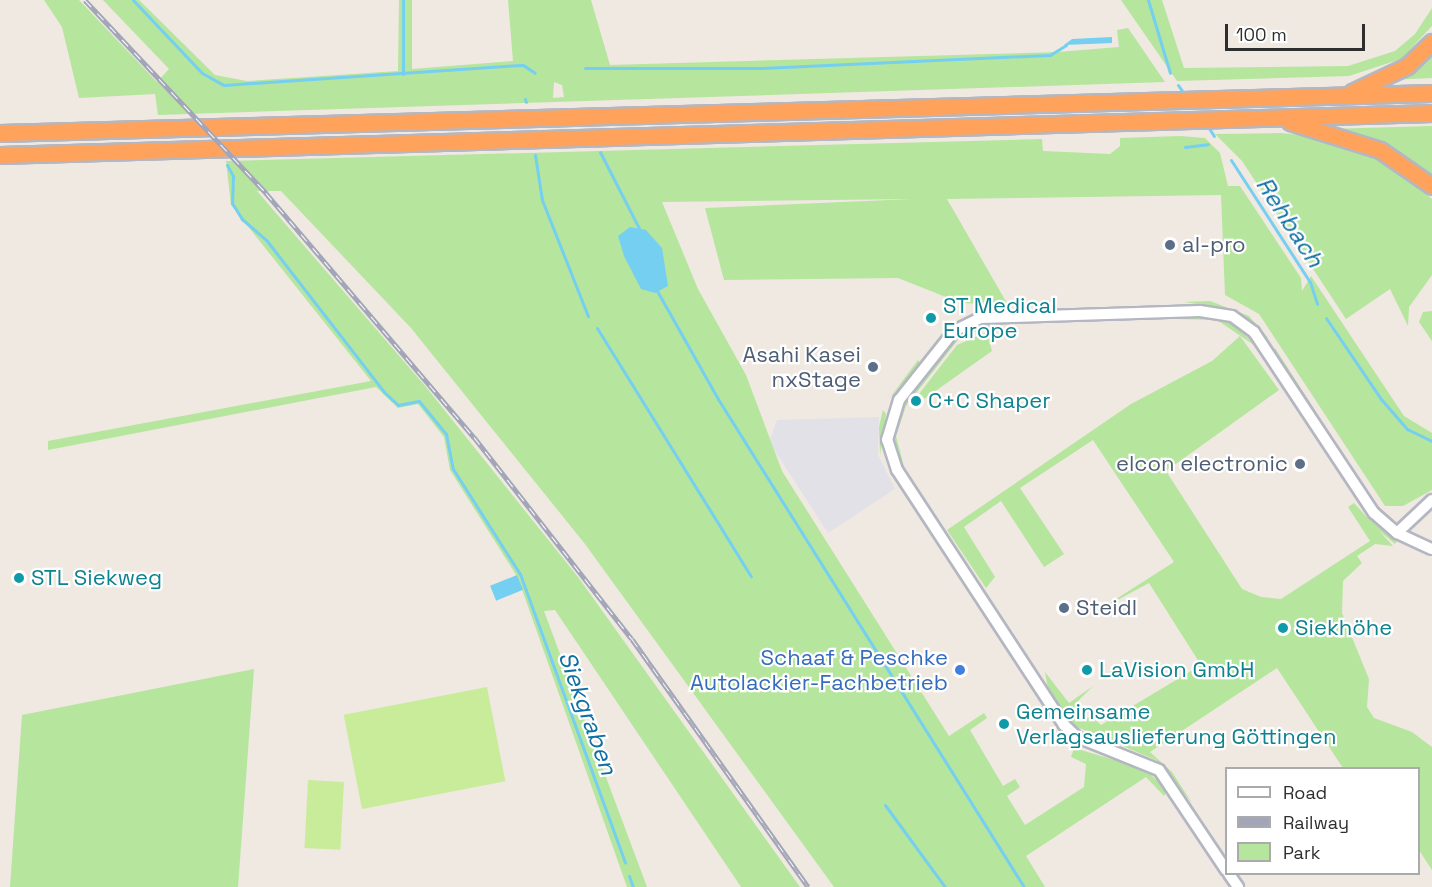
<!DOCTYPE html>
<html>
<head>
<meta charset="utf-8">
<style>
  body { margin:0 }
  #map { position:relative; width:1432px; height:887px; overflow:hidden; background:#efe9e1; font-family:"Space Grotesk",sans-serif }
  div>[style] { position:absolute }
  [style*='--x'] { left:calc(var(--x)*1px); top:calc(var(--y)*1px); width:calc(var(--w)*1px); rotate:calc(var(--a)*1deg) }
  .industrial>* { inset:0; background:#e3e1e8 }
  .green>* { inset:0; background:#b6e59e }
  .pitch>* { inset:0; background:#c9ec9a; transform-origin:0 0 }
  .water>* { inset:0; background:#75cff0; transform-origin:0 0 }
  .stream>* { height:3px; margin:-1.5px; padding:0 1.5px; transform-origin:1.5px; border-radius:1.5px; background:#75cff0 }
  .roads { filter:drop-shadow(2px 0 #b4b7c1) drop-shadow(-2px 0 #b4b7c1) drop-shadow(0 2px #b4b7c1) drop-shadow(0 -2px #b4b7c1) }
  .minor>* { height:10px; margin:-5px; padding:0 5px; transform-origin:5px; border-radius:5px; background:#fff }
  .highway>* { height:15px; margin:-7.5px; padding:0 7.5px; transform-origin:7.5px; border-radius:7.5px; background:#ffa35c }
  .rail>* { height:5px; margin-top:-2.5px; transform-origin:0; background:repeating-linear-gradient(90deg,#fff 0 9px,#a3a6b8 0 18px); box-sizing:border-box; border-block:2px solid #a3a6b8 }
  .dots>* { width:16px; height:16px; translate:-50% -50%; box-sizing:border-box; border:3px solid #fff; border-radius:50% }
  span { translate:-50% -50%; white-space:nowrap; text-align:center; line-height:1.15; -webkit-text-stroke:4.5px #fff; paint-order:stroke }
  .service-label { font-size:22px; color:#4e5e75 }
  .left { translate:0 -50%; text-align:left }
  .right { translate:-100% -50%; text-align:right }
  .culture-label { font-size:22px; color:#0d838f }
  .shop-label { font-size:22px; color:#366cbe }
  .water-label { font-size:24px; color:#0d6fa3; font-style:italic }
  .legend { position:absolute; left:1225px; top:767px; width:195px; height:108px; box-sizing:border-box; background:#fff; border:2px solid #ababab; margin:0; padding:8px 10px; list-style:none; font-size:18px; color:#2e2e2e }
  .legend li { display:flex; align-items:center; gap:12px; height:30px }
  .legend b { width:30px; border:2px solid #ababab }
  .scale { position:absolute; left:1225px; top:24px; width:140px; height:27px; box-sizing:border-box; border:3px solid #2e2e2e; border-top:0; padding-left:8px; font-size:18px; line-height:21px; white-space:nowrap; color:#2e2e2e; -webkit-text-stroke:4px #fff; paint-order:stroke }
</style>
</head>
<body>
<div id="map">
  <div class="industrial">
    <div style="clip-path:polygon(879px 417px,878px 455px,895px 489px,828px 533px,769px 442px,777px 420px)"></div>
  </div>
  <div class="green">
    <div style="clip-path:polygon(evenodd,44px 0,79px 0,157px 82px,169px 69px,103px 0,139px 0,215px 75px,247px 81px,398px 71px,399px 0,412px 0,412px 69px,513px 61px,508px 0,591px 0,610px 65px,1058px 52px,1119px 47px,1117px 30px,1128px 28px,1165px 82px,158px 115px,155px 94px,79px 98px,62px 27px,44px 0,554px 82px,562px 85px,564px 97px,553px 98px,554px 82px)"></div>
    <div style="clip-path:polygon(1121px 0,1162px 0,1184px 68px,1348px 66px,1395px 51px,1415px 34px,1432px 8px,1432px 26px,1401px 59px,1349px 76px,1177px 81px)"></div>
    <div style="clip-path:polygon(1432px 49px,1432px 78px,1387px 80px)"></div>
    <div style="clip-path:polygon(1432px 126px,1432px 183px,1328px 129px)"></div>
    <div style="clip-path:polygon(1281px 133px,1327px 138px,1388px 161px,1432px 199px,1432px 275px,1409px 307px,1408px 326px,1390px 289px,1346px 319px,1242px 161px,1215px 134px)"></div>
    <div style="clip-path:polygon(1180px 136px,1205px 138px,1220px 153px,1228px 186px,1240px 186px,1301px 278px,1302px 291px,1311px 276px,1404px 416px,1432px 433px,1432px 490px,1403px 506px,1385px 506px,1259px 314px,1225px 295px,1221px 195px,947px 199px,1008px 305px,961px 303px,898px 278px,724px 280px,705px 208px,913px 199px,662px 202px,698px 289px,746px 375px,782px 471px,949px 736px,984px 713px,987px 718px,970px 730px,1003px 786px,1015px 779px,1020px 787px,1007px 796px,1025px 825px,1084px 787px,1086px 764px,1071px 757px,1074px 748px,1145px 769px,1167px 790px,1164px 796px,1146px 777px,1026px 856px,1045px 887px,834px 887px,585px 544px,411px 328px,281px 191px,257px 191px,426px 387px,578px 577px,800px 887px,741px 887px,555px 610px,544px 611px,647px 887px,627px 887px,518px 578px,450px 470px,444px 437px,418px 404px,398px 408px,376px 387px,48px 450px,48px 441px,371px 381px,231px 205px,226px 161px,1042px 139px,1043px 151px,1110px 154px,1120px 146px,1120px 138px)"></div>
    <div style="clip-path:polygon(1210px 301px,1249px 316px,1269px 339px,1229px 309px,1184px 302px)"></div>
    <div style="clip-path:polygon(1432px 311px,1432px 341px,1419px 322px,1423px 312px)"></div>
    <div style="clip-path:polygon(1208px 315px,1234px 324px,1257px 347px,1217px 320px,1177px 319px)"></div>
    <div style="clip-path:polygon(1016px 321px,961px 336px,906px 406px,896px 436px,906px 474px,892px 435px,902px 404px,956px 336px,974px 326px)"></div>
    <div style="clip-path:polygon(987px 332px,992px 351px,924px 399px,919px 394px,957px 345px)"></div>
    <div style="clip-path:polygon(1240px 336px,1279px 390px,1166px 471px,1242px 589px,1261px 597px,1281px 599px,1370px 541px,1348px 507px,1354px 503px,1393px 546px,1375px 544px,1357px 556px,1362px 563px,1343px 581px,1342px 613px,1369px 679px,1367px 707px,1374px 718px,1412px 732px,1432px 747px,1432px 870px,1419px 850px,1418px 768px,1343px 768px,1277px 668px,1150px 752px,1172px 772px,1192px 803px,1156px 760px,1070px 724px,1049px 695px,1045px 672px,1069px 703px,1093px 686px,1075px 704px,1086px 719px,1091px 716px,1101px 725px,1201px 665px,1149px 583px,1099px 610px,1174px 562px,1093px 440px,1020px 488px,1064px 554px,1044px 567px,1001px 501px,964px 527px,995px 577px,986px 588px,947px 530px,1131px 404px,1212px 361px)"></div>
    <div style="clip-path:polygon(1275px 348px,1316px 412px,1273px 351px)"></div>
    <div style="clip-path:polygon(918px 360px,920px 363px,889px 399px,906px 376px)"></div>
    <div style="clip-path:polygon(883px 410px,886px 414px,880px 455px,879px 427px)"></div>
    <div style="clip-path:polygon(1368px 513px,1397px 541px,1395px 544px,1370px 523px)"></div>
    <div style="clip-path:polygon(254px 669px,238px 887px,10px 887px,22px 715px)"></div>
  </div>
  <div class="pitch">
    <div style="left:487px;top:687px;width:96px;height:146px;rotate:79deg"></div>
    <div style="left:308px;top:780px;width:36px;height:68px;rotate:3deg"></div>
  </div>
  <div class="water">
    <div style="clip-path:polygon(1112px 37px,1112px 43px,1064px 45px,1072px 39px)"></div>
    <div style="clip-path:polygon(630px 227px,646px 230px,662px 248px,668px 286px,655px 293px,641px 289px,624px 256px,618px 236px)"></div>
    <div style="left:517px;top:575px;width:16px;height:29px;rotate:68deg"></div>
  </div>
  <div class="stream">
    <div style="--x:133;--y:0;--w:100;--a:46.6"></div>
    <div style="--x:202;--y:73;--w:25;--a:29"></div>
    <div style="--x:224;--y:85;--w:281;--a:-3.9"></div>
    <div style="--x:504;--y:66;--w:19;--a:-3"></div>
    <div style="--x:523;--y:65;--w:14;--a:34"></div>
    <div style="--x:403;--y:0;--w:74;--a:90"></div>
    <div style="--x:1148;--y:0;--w:76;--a:73.2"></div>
    <div style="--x:585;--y:68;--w:176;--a:0"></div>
    <div style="--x:761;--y:68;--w:289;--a:-2.6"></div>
    <div style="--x:1050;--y:55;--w:19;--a:-32"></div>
    <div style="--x:1178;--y:85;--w:12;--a:55"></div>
    <div style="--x:525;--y:99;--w:3;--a:72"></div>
    <div style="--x:1207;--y:125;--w:13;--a:58"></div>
    <div style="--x:1185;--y:147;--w:23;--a:-7"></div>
    <div style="--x:600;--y:152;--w:88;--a:62.9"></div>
    <div style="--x:535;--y:155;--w:46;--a:81.2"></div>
    <div style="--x:542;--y:200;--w:125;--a:68.4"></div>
    <div style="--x:1231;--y:160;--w:145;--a:57.1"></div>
    <div style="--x:1310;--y:282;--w:23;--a:72"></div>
    <div style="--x:227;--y:165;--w:13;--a:61"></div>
    <div style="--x:233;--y:176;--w:27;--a:92"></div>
    <div style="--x:232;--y:203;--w:19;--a:58"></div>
    <div style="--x:242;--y:219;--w:33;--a:41"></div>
    <div style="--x:267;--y:241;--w:191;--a:52.2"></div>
    <div style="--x:384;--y:392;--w:19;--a:43"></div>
    <div style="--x:398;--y:405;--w:21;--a:-11"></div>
    <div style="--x:419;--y:401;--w:43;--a:50.7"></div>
    <div style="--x:446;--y:434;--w:36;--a:79"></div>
    <div style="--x:453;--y:469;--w:125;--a:57.5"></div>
    <div style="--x:520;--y:574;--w:307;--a:70"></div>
    <div style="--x:656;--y:289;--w:126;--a:60.6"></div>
    <div style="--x:718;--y:399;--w:576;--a:57.91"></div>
    <div style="--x:1326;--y:318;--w:98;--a:55.8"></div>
    <div style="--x:1381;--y:399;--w:40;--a:49"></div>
    <div style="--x:1407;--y:429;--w:28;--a:26"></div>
    <div style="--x:597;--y:328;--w:292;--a:58.2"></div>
    <div style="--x:885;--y:805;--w:102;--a:53.8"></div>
    <div style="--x:629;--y:876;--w:12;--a:70"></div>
  </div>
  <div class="roads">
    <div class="minor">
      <div style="--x:1397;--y:533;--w:48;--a:-43.3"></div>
      <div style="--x:1226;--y:870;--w:120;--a:-123.8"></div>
      <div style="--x:1159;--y:770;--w:88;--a:-158.1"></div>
      <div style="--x:1077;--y:737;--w:18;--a:-137"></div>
      <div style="--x:1064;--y:725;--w:305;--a:-123.2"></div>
      <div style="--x:897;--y:470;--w:32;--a:-108"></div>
      <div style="--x:887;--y:440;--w:42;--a:-73.3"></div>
      <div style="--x:899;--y:400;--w:88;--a:-51.4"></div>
      <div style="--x:954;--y:331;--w:30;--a:-26"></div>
      <div style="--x:981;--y:318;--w:219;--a:-1.8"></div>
      <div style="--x:1200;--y:311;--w:32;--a:9"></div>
      <div style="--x:1232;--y:316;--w:27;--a:36"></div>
      <div style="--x:1254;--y:332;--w:217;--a:56.5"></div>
      <div style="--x:1374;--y:513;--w:30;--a:41"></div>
      <div style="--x:1397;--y:533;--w:38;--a:25"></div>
      <div style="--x:1229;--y:874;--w:16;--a:55"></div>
    </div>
    <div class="highway">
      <div style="--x:1352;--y:92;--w:61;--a:-25.3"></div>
      <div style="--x:1407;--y:66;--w:35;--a:-44"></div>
      <div style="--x:1290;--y:122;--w:94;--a:17.3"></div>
      <div style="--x:1380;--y:150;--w:63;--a:34.7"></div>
      <div style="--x:0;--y:133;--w:1433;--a:-1.6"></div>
      <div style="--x:0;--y:155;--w:1433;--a:-1.68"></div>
    </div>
  </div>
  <div class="rail">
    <div style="--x:85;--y:0;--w:265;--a:46.8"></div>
    <div style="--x:266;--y:193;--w:321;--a:49.6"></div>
    <div style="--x:474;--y:437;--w:256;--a:52"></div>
    <div style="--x:632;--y:639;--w:304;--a:54.6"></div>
  </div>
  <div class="dots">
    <div style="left:1170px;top:245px;background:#5c6f8a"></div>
    <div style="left:931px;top:318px;background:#0f9aa8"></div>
    <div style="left:873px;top:367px;background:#5c6f8a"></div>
    <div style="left:916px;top:401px;background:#0f9aa8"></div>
    <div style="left:1300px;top:464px;background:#5c6f8a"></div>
    <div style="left:19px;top:578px;background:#0f9aa8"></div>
    <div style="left:1064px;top:608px;background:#5c6f8a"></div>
    <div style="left:1283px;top:628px;background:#0f9aa8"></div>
    <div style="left:960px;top:670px;background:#3f7fe0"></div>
    <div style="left:1087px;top:670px;background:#0f9aa8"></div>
    <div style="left:1004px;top:724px;background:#0f9aa8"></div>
  </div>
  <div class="service-label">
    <span class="left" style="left:1182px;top:245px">al-pro</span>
    <span class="right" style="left:861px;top:367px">Asahi Kasei<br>nxStage</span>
    <span class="right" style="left:1288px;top:464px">elcon electronic</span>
    <span class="left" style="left:1076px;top:608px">Steidl</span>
  </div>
  <div class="culture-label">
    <span class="left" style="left:943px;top:318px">ST Medical<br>Europe</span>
    <span class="left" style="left:928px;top:401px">C+C Shaper</span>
    <span class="left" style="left:31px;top:578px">STL Siekweg</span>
    <span class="left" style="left:1295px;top:628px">Siekhöhe</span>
    <span class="left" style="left:1099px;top:670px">LaVision GmbH</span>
    <span class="left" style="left:1016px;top:724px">Gemeinsame<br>Verlagsauslieferung Göttingen</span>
  </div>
  <div class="shop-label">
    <span class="right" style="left:948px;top:670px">Schaaf &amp; Peschke<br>Autolackier-Fachbetrieb</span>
  </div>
  <div class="water-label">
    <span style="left:1290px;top:222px;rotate:57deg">Rehbach</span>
    <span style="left:588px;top:713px;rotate:70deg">Siekgraben</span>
  </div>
  <ul class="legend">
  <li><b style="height:8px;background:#fff"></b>Road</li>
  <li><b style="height:8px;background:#a3a6b8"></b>Railway</li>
  <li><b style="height:16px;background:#b6e59e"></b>Park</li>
  </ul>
  <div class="scale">100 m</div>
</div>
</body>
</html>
